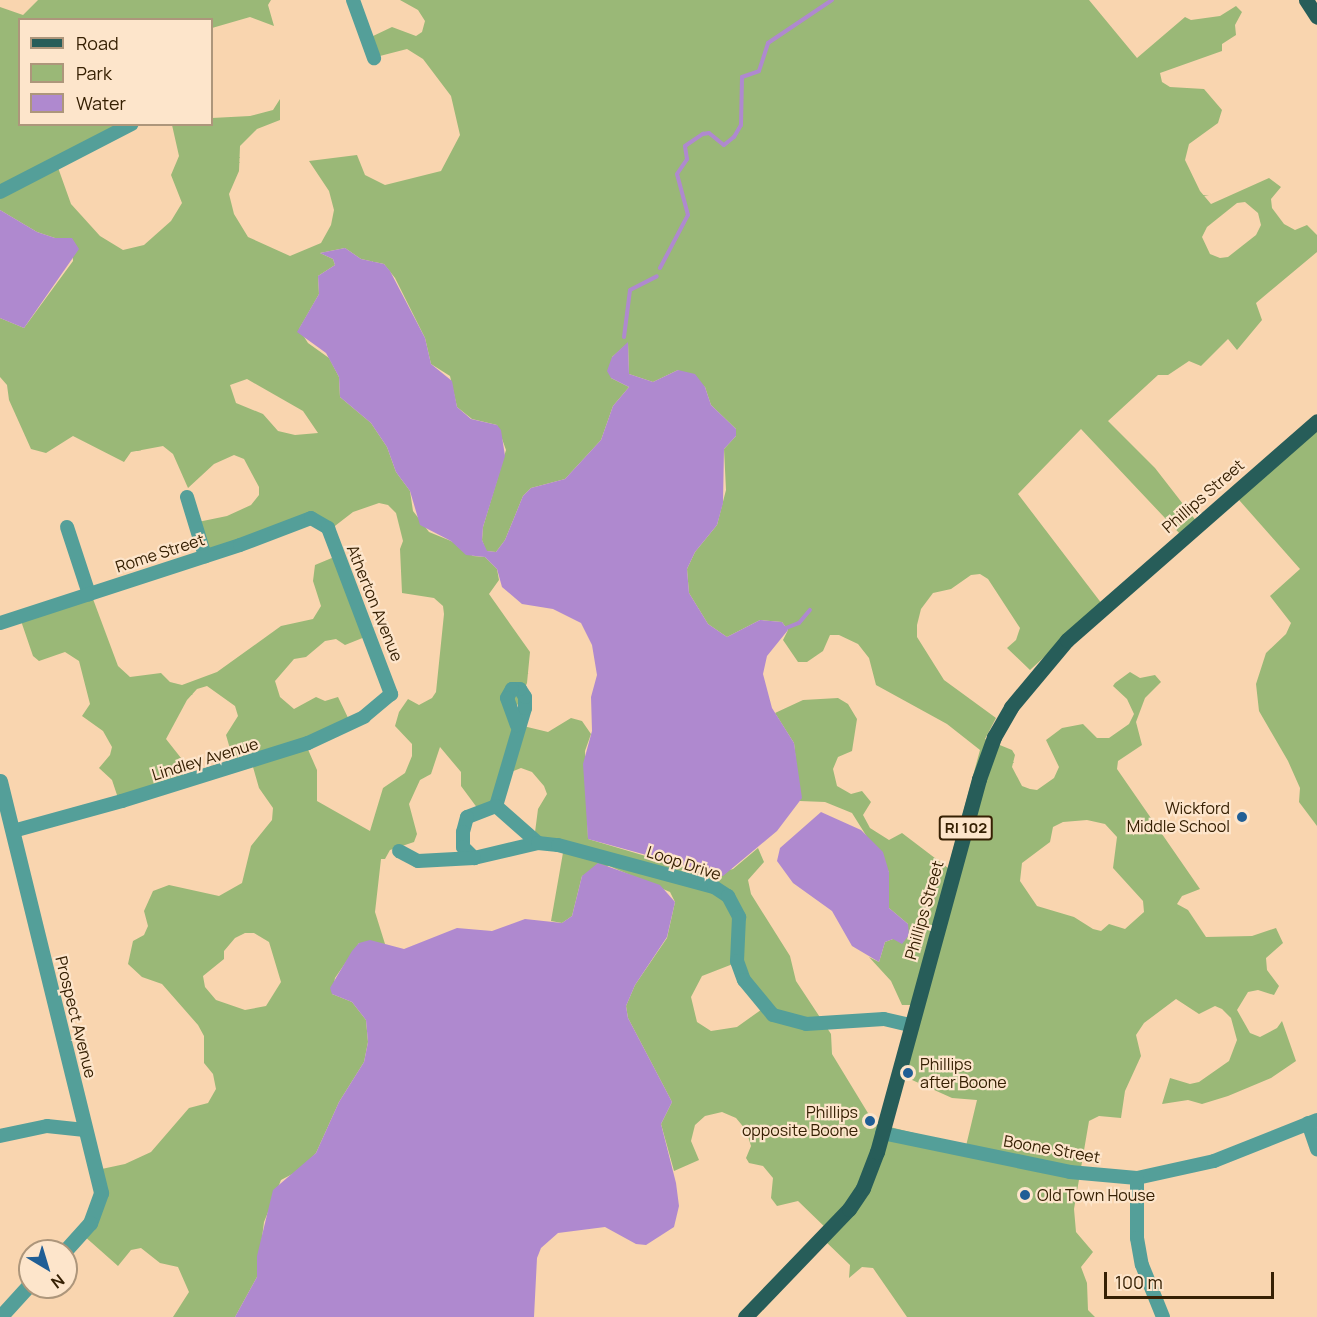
<!DOCTYPE html>
<html>
<head>
<meta charset="utf-8">
<style>
  body { margin:0 }
  #map { position:relative; width:1317px; height:1317px; overflow:hidden; background:#f9d5af; font-family:Manrope,sans-serif }
  div>[style] { position:absolute }
  [style*='--x'] { left:calc(var(--x)*1px); top:calc(var(--y)*1px); width:calc(var(--w)*1px); rotate:calc(var(--a)*1deg) }
  .green>* { inset:0; background:#9ab877 }
  .water>* { inset:0; background:#af89cf }
  .stream>* { height:4px; margin:-2px; padding:0 2px; transform-origin:2px; border-radius:2px; background:#af89cf }
  .minor>* { height:14px; margin:-7px; padding:0 7px; transform-origin:7px; border-radius:7px; background:#549f99 }
  .tertiary>* { height:15px; margin:-7.5px; padding:0 7.5px; transform-origin:7.5px; border-radius:7.5px; background:#549f99 }
  .primary>* { height:15px; margin:-7.5px; padding:0 7.5px; transform-origin:7.5px; border-radius:7.5px; background:#275d59 }
  .dots>* { width:16px; height:16px; translate:-50% -50%; box-sizing:border-box; border:3px solid #fde5cb; border-radius:50% }
  span { translate:-50% -50%; white-space:nowrap; text-align:center; line-height:1.15; -webkit-text-stroke:4.5px #fde5cb; paint-order:stroke }
  .shield-label span { padding:2px 4px; background:#fde5cb; border:2px solid; border-radius:4px; -webkit-text-stroke-width:0 }
  .shield-label { font-size:15px; color:#362003; font-weight:700 }
  .street-label { font-size:16px; color:#362003 }
  .poi-label { font-size:16px; color:#362003 }
  .right { translate:-100% -50%; text-align:right }
  .left { translate:0 -50%; text-align:left }
  .legend { position:absolute; left:18px; top:18px; width:195px; height:108px; box-sizing:border-box; background:#fde5cb; border:2px solid #ad967b; margin:0; padding:8px 10px; list-style:none; font-size:18px; color:#362003 }
  .legend li { display:flex; align-items:center; gap:12px; height:30px }
  .legend b { width:30px; border:2px solid #ad967b }
  .north { position:absolute; left:18px; top:1239px; width:60px; height:60px; box-sizing:border-box; background:#fde5cb; border:2px solid #ad967b; border-radius:50%; rotate:142deg; font-size:16px; font-weight:700; line-height:24px; text-align:center; color:#362003 }
  .north::after { content:''; display:block; margin:auto; width:21px; height:27px; background:#205e95; clip-path:polygon(50% 0,100% 100%,50% 72%,0 100%) }
  .scale { position:absolute; left:1104px; top:1272px; width:170px; height:27px; box-sizing:border-box; border:3px solid #362003; border-top:0; padding-left:8px; font-size:18px; line-height:21px; white-space:nowrap; color:#362003; -webkit-text-stroke:4px #fde5cb; paint-order:stroke }
</style>
</head>
<body>
<div id="map">
  <div class="green">
    <div style="clip-path:polygon(evenodd,38px 0,271px 0,268px 5px,274px 26px,250px 17px,212px 28px,212px 20px,20px 20px,20px 124px,118px 125px,56px 162px,71px 204px,100px 236px,123px 250px,144px 245px,171px 221px,182px 203px,171px 175px,179px 156px,172px 125px,212px 124px,212px 118px,250px 116px,273px 110px,280px 99px,280px 120px,257px 129px,240px 146px,239px 171px,229px 194px,234px 214px,248px 237px,290px 256px,321px 243px,331px 225px,334px 210px,329px 191px,309px 161px,357px 155px,365px 175px,385px 185px,441px 171px,460px 135px,451px 96px,423px 59px,407px 49px,376px 57px,371px 37px,392px 27px,416px 36px,422px 32px,425px 21px,418px 10px,400px 0,1089px 0,1137px 58px,1185px 17px,1191px 20px,1220px 16px,1236px 6px,1242px 12px,1235px 25px,1236px 35px,1222px 44px,1222px 51px,1160px 73px,1162px 82px,1170px 87px,1204px 89px,1222px 110px,1218px 123px,1189px 144px,1185px 160px,1200px 191px,1211px 204px,1269px 178px,1281px 187px,1271px 199px,1272px 208px,1284px 224px,1295px 230px,1307px 225px,1317px 235px,1317px 252px,1256px 303px,1262px 320px,1237px 350px,1228px 339px,1201px 366px,1189px 361px,1168px 375px,1158px 375px,1108px 421px,1155px 468px,1197px 522px,1181px 535px,1081px 429px,1018px 494px,1102px 604px,1030px 670px,1007px 648px,1016px 640px,1020px 628px,988px 579px,980px 574px,971px 575px,951px 589px,933px 593px,921px 609px,917px 625px,917px 637px,944px 680px,996px 718px,985px 739px,1012px 750px,1015px 755px,1012px 767px,1022px 786px,1030px 789px,1037px 790px,1054px 778px,1059px 767px,1046px 740px,1062px 728px,1083px 724px,1097px 738px,1109px 738px,1129px 724px,1134px 714px,1127px 699px,1113px 686px,1115px 683px,1130px 672px,1140px 678px,1155px 675px,1161px 682px,1145px 698px,1136px 722px,1142px 745px,1118px 761px,1117px 769px,1200px 889px,1182px 896px,1177px 904px,1188px 910px,1206px 937px,1252px 936px,1276px 928px,1283px 943px,1266px 958px,1267px 970px,1279px 986px,1274px 995px,1258px 990px,1248px 992px,1237px 1010px,1250px 1033px,1260px 1037px,1277px 1028px,1282px 1021px,1296px 1061px,1271px 1078px,1228px 1096px,1202px 1104px,1188px 1100px,1162px 1104px,1170px 1078px,1190px 1084px,1199px 1082px,1229px 1061px,1237px 1040px,1231px 1018px,1222px 1009px,1215px 1006px,1199px 1014px,1176px 999px,1144px 1023px,1136px 1035px,1141px 1056px,1125px 1091px,1121px 1118px,1099px 1116px,1089px 1121px,1074px 1209px,1076px 1232px,1093px 1252px,1081px 1267px,1087px 1283px,1088px 1310px,1095px 1317px,907px 1317px,873px 1268px,862px 1267px,849px 1278px,850px 1265px,823px 1239px,829px 1231px,798px 1201px,777px 1206px,771px 1198px,773px 1178px,763px 1166px,749px 1163px,746px 1158px,751px 1146px,746px 1130px,736px 1118px,722px 1112px,705px 1116px,695px 1125px,691px 1141px,699px 1160px,674px 1171px,661px 1124px,672px 1102px,628px 1018px,626px 1006px,635px 985px,667px 938px,675px 902px,670px 892px,609px 866px,582px 876px,572px 916px,562px 923px,551px 921px,564px 847px,534px 840px,538px 809px,547px 794px,544px 786px,532px 772px,521px 768px,499px 777px,494px 805px,478px 809px,461px 786px,461px 772px,440px 747px,431px 774px,420px 780px,409px 804px,417px 834px,414px 842px,390px 850px,385px 859px,381px 859px,375px 912px,385px 944px,359px 943px,335px 978px,332px 994px,352px 1002px,366px 1020px,368px 1042px,364px 1062px,339px 1102px,316px 1153px,300px 1170px,281px 1180px,264px 1222px,257px 1277px,235px 1317px,173px 1317px,189px 1292px,178px 1267px,160px 1263px,141px 1248px,131px 1250px,118px 1266px,83px 1235px,92px 1221px,97px 1170px,125px 1164px,151px 1152px,189px 1108px,208px 1103px,216px 1089px,213px 1074px,204px 1063px,204px 1036px,198px 1025px,162px 984px,142px 977px,128px 964px,133px 941px,144px 935px,148px 926px,144px 911px,153px 891px,169px 885px,219px 896px,242px 883px,251px 846px,272px 820px,273px 808px,259px 788px,253px 767px,235px 766px,226px 735px,238px 716px,235px 706px,207px 686px,197px 689px,187px 700px,166px 739px,181px 758px,184px 782px,119px 801px,112px 780px,99px 768px,110px 755px,112px 747px,103px 731px,82px 716px,90px 704px,79px 661px,65px 652px,39px 661px,33px 656px,20px 618px,93px 599px,118px 666px,130px 677px,161px 673px,170px 682px,182px 685px,217px 672px,281px 626px,313px 619px,321px 606px,313px 581px,315px 565px,339px 555px,365px 637px,345px 645px,336px 639px,325px 641px,306px 657px,294px 659px,275px 681px,280px 697px,294px 709px,316px 697px,325px 701px,338px 697px,351px 724px,306px 745px,317px 770px,317px 801px,370px 831px,383px 788px,405px 773px,412px 756px,412px 744px,395px 726px,399px 712px,408px 699px,419px 705px,432px 698px,436px 692px,444px 614px,443px 606px,434px 598px,402px 593px,400px 549px,403px 541px,396px 513px,388px 505px,379px 503px,353px 512px,331px 529px,311px 519px,210px 556px,198px 522px,227px 516px,251px 505px,259px 495px,259px 487px,244px 459px,234px 455px,214px 464px,188px 488px,173px 454px,163px 446px,131px 452px,124px 462px,73px 436px,46px 453px,31px 449px,9px 400px,7px 385px,0 377px,0 318px,24px 328px,73px 261px,72px 238px,55px 238px,37px 232px,0 210px,0 7px,23px 15px,38px 0,1245px 202px,1258px 213px,1261px 225px,1256px 235px,1228px 257px,1220px 258px,1210px 254px,1202px 237px,1207px 227px,1237px 203px,1245px 202px,38px 0,345px 248px,361px 259px,384px 264px,395px 278px,425px 338px,431px 364px,450px 376px,457px 407px,472px 419px,497px 425px,506px 450px,483px 527px,482px 540px,486px 551px,496px 552px,505px 540px,523px 496px,531px 488px,565px 479px,601px 440px,613px 406px,629px 387px,611px 378px,612px 357px,628px 343px,629px 374px,653px 382px,678px 370px,705px 387px,711px 405px,736px 429px,736px 436px,724px 449px,726px 490px,717px 525px,695px 552px,687px 569px,689px 593px,708px 624px,727px 637px,760px 620px,782px 622px,788px 630px,783px 640px,798px 662px,807px 662px,823px 651px,830px 635px,839px 635px,858px 644px,869px 658px,876px 685px,947px 724px,980px 750px,948px 868px,902px 833px,889px 840px,870px 828px,863px 815px,871px 802px,862px 791px,851px 794px,837px 786px,833px 769px,838px 757px,852px 751px,857px 719px,848px 704px,838px 698px,803px 700px,775px 713px,794px 743px,800px 801px,825px 802px,852px 813px,889px 872px,889px 908px,908px 924px,893px 939px,885px 942px,879px 962px,869px 957px,891px 981px,902px 1005px,914px 1005px,901px 1075px,952px 1098px,977px 1100px,966px 1146px,874px 1123px,832px 1054px,831px 1034px,796px 981px,790px 956px,751px 894px,748px 880px,764px 862px,758px 848px,733px 869px,710px 875px,588px 839px,585px 751px,591px 734px,582px 721px,571px 718px,548px 732px,519px 725px,514px 713px,527px 683px,530px 652px,489px 594px,499px 580px,497px 569px,485px 557px,473px 556px,451px 541px,429px 532px,413px 511px,410px 491px,396px 472px,387px 447px,371px 423px,340px 397px,339px 377px,329px 358px,308px 343px,299px 329px,319px 294px,318px 276px,335px 265px,333px 259px,320px 253px,345px 248px,38px 0,247px 379px,303px 411px,318px 433px,295px 435px,278px 431px,263px 414px,236px 403px,230px 385px,247px 379px,38px 0,1087px 820px,1105px 824px,1117px 837px,1113px 868px,1143px 901px,1144px 912px,1125px 929px,1109px 924px,1101px 931px,1093px 929px,1074px 917px,1037px 906px,1020px 881px,1022px 863px,1050px 842px,1053px 827px,1063px 822px,1087px 820px,38px 0,245px 933px,254px 933px,269px 942px,281px 982px,266px 1006px,245px 1010px,216px 1000px,205px 987px,203px 976px,224px 959px,224px 951px,235px 938px,245px 933px,38px 0,738px 962px,765px 1007px,737px 1027px,711px 1031px,697px 1022px,691px 997px,702px 976px,738px 962px)"></div>
    <div style="clip-path:polygon(1317px 417px,1317px 826px,1299px 802px,1300px 788px,1288px 761px,1259px 711px,1256px 684px,1266px 653px,1286px 634px,1291px 623px,1270px 596px,1300px 569px,1232px 492px)"></div>
  </div>
  <div class="water">
    <div style="clip-path:polygon(0 210px,37px 232px,55px 238px,72px 238px,79px 249px,24px 328px,0 318px)"></div>
    <div style="clip-path:polygon(345px 248px,361px 259px,384px 264px,390px 271px,425px 338px,431px 364px,452px 381px,457px 407px,471px 419px,497px 425px,501px 430px,505px 456px,483px 527px,482px 540px,487px 551px,496px 552px,505px 540px,523px 496px,531px 488px,565px 479px,601px 440px,613px 406px,629px 387px,611px 378px,607px 371px,612px 357px,628px 342px,629px 374px,653px 382px,678px 370px,695px 374px,705px 387px,711px 405px,736px 429px,736px 436px,724px 449px,723px 503px,717px 525px,695px 552px,687px 569px,689px 593px,708px 624px,727px 637px,760px 620px,782px 622px,788px 630px,767px 656px,763px 674px,772px 708px,794px 743px,802px 798px,777px 831px,723px 876px,588px 839px,583px 764px,592px 731px,591px 697px,597px 675px,592px 645px,581px 623px,553px 609px,522px 604px,502px 587px,497px 569px,485px 557px,466px 555px,451px 541px,420px 525px,410px 491px,396px 472px,387px 447px,371px 423px,340px 397px,339px 377px,326px 353px,297px 332px,319px 294px,318px 276px,335px 265px,333px 259px,320px 253px)"></div>
    <div style="clip-path:polygon(821px 812px,861px 830px,883px 852px,889px 872px,889px 908px,908px 924px,909px 935px,902px 944px,893px 939px,885px 942px,879px 962px,852px 946px,832px 911px,793px 883px,777px 861px,780px 848px)"></div>
    <div style="clip-path:polygon(598px 863px,660px 885px,675px 902px,667px 937px,635px 985px,626px 1006px,628px 1018px,672px 1102px,661px 1124px,676px 1183px,679px 1206px,674px 1227px,646px 1245px,636px 1244px,605px 1227px,558px 1233px,541px 1248px,537px 1258px,534px 1317px,235px 1317px,257px 1277px,257px 1256px,273px 1190px,316px 1153px,339px 1102px,364px 1062px,368px 1042px,366px 1020px,352px 1002px,332px 994px,330px 988px,352px 951px,359px 943px,370px 940px,404px 949px,457px 928px,492px 931px,525px 919px,562px 923px,572px 916px,582px 876px)"></div>
  </div>
  <div class="stream">
    <div style="--x:660;--y:268;--w:60;--a:-62.2"></div>
    <div style="--x:688;--y:215;--w:42;--a:-105"></div>
    <div style="--x:677;--y:174;--w:18;--a:-56"></div>
    <div style="--x:687;--y:159;--w:13;--a:-99"></div>
    <div style="--x:685;--y:146;--w:22;--a:-34"></div>
    <div style="--x:703;--y:134;--w:6;--a:-9"></div>
    <div style="--x:709;--y:133;--w:19;--a:39"></div>
    <div style="--x:724;--y:145;--w:13;--a:-39"></div>
    <div style="--x:734;--y:137;--w:14;--a:-60"></div>
    <div style="--x:741;--y:125;--w:48;--a:-88.8"></div>
    <div style="--x:742;--y:77;--w:18;--a:-19"></div>
    <div style="--x:759;--y:71;--w:29;--a:-72"></div>
    <div style="--x:768;--y:43;--w:77;--a:-33.9"></div>
    <div style="--x:624;--y:337;--w:47;--a:-82.7"></div>
    <div style="--x:630;--y:290;--w:30;--a:-27"></div>
    <div style="--x:786;--y:628;--w:14;--a:-21"></div>
    <div style="--x:799;--y:623;--w:17;--a:-50"></div>
  </div>
  <div class="minor">
    <div style="--x:353;--y:0;--w:62;--a:70.1"></div>
    <div style="--x:0;--y:192;--w:148;--a:-27.3"></div>
    <div style="--x:187;--y:497;--w:62;--a:73"></div>
    <div style="--x:67;--y:527;--w:71;--a:71.8"></div>
    <div style="--x:0;--y:623;--w:252;--a:-18"></div>
    <div style="--x:240;--y:545;--w:76;--a:-20.8"></div>
    <div style="--x:311;--y:518;--w:20;--a:30"></div>
    <div style="--x:328;--y:528;--w:178;--a:69.2"></div>
    <div style="--x:391;--y:694;--w:35;--a:140"></div>
    <div style="--x:364;--y:717;--w:62;--a:155.1"></div>
    <div style="--x:308;--y:743;--w:195;--a:162.7"></div>
    <div style="--x:122;--y:801;--w:113;--a:164.6"></div>
    <div style="--x:496;--y:806;--w:102;--a:-73.5"></div>
    <div style="--x:525;--y:708;--w:11;--a:-90"></div>
    <div style="--x:525;--y:697;--w:9;--a:-122"></div>
    <div style="--x:520;--y:689;--w:8;--a:180"></div>
    <div style="--x:512;--y:689;--w:10;--a:119"></div>
    <div style="--x:507;--y:698;--w:29;--a:70"></div>
    <div style="--x:538;--y:843;--w:56;--a:-138.6"></div>
    <div style="--x:496;--y:806;--w:31;--a:159"></div>
    <div style="--x:467;--y:817;--w:16;--a:105"></div>
    <div style="--x:463;--y:832;--w:15;--a:90"></div>
    <div style="--x:463;--y:847;--w:16;--a:45"></div>
    <div style="--x:474;--y:858;--w:66;--a:-13.2"></div>
    <div style="--x:538;--y:843;--w:20;--a:6"></div>
    <div style="--x:558;--y:845;--w:162;--a:15.1"></div>
    <div style="--x:714;--y:887;--w:17;--a:33"></div>
    <div style="--x:728;--y:896;--w:24;--a:62"></div>
    <div style="--x:739;--y:917;--w:44;--a:92.6"></div>
    <div style="--x:737;--y:961;--w:20;--a:70"></div>
    <div style="--x:744;--y:980;--w:45;--a:50.4"></div>
    <div style="--x:773;--y:1015;--w:34;--a:15"></div>
    <div style="--x:806;--y:1024;--w:78;--a:-3.7"></div>
    <div style="--x:884;--y:1019;--w:27;--a:13"></div>
    <div style="--x:399;--y:851;--w:21;--a:28"></div>
    <div style="--x:418;--y:861;--w:56;--a:-3.1"></div>
    <div style="--x:1308;--y:1123;--w:28;--a:71"></div>
    <div style="--x:882;--y:1133;--w:192;--a:11.7"></div>
    <div style="--x:1070;--y:1172;--w:67;--a:5.1"></div>
    <div style="--x:1137;--y:1178;--w:79;--a:-12.4"></div>
    <div style="--x:1214;--y:1161;--w:111;--a:-21.7"></div>
    <div style="--x:0;--y:1136;--w:48;--a:-12"></div>
    <div style="--x:47;--y:1126;--w:38;--a:6"></div>
    <div style="--x:1137;--y:1178;--w:60;--a:90"></div>
    <div style="--x:1137;--y:1238;--w:27;--a:80"></div>
    <div style="--x:1142;--y:1265;--w:56;--a:68"></div>
  </div>
  <div class="tertiary">
    <div style="--x:0;--y:781;--w:424;--a:76.2"></div>
    <div style="--x:101;--y:1193;--w:32;--a:110"></div>
    <div style="--x:90;--y:1223;--w:38;--a:132"></div>
    <div style="--x:0;--y:1317;--w:45;--a:-47.7"></div>
  </div>
  <div class="primary">
    <div style="--x:1306;--y:0;--w:20;--a:57"></div>
    <div style="--x:745;--y:1317;--w:150;--a:-46.1"></div>
    <div style="--x:849;--y:1209;--w:25;--a:-56"></div>
    <div style="--x:863;--y:1188;--w:39;--a:-69"></div>
    <div style="--x:877;--y:1152;--w:387;--a:-74.7"></div>
    <div style="--x:979;--y:779;--w:45;--a:-70.3"></div>
    <div style="--x:994;--y:737;--w:34;--a:-60"></div>
    <div style="--x:1011;--y:707;--w:87;--a:-50.1"></div>
    <div style="--x:1067;--y:640;--w:332;--a:-41.2"></div>
  </div>
  <div class="dots">
    <div style="left:1242px;top:817px;background:#205e95"></div>
    <div style="left:908px;top:1073px;background:#205e95"></div>
    <div style="left:870px;top:1121px;background:#205e95"></div>
    <div style="left:1025px;top:1195px;background:#205e95"></div>
  </div>
  <div class="shield-label">
    <span style="left:966px;top:828px">RI 102</span>
  </div>
  <div class="street-label">
    <span style="left:1203px;top:496px;rotate:-41deg">Phillips Street</span>
    <span style="left:160px;top:553px;rotate:-18deg">Rome Street</span>
    <span style="left:375px;top:603px;rotate:68deg">Atherton Avenue</span>
    <span style="left:205px;top:759px;rotate:-17deg">Lindley Avenue</span>
    <span style="left:684px;top:863px;rotate:18deg">Loop Drive</span>
    <span style="left:924px;top:910px;rotate:-74deg">Phillips Street</span>
    <span style="left:76px;top:1017px;rotate:76deg">Prospect Avenue</span>
    <span style="left:1052px;top:1149px;rotate:10deg">Boone Street</span>
  </div>
  <div class="poi-label">
    <span class="right" style="left:1230px;top:817px">Wickford<br>Middle School</span>
    <span class="left" style="left:920px;top:1073px">Phillips<br>after Boone</span>
    <span class="right" style="left:858px;top:1121px">Phillips<br>opposite Boone</span>
    <span class="left" style="left:1037px;top:1195px">Old Town House</span>
  </div>
  <ul class="legend">
  <li><b style="height:8px;background:#275d59"></b>Road</li>
  <li><b style="height:16px;background:#9ab877"></b>Park</li>
  <li><b style="height:16px;background:#af89cf"></b>Water</li>
  </ul>
  <div class="north">N</div>
  <div class="scale">100 m</div>
</div>
</body>
</html>
